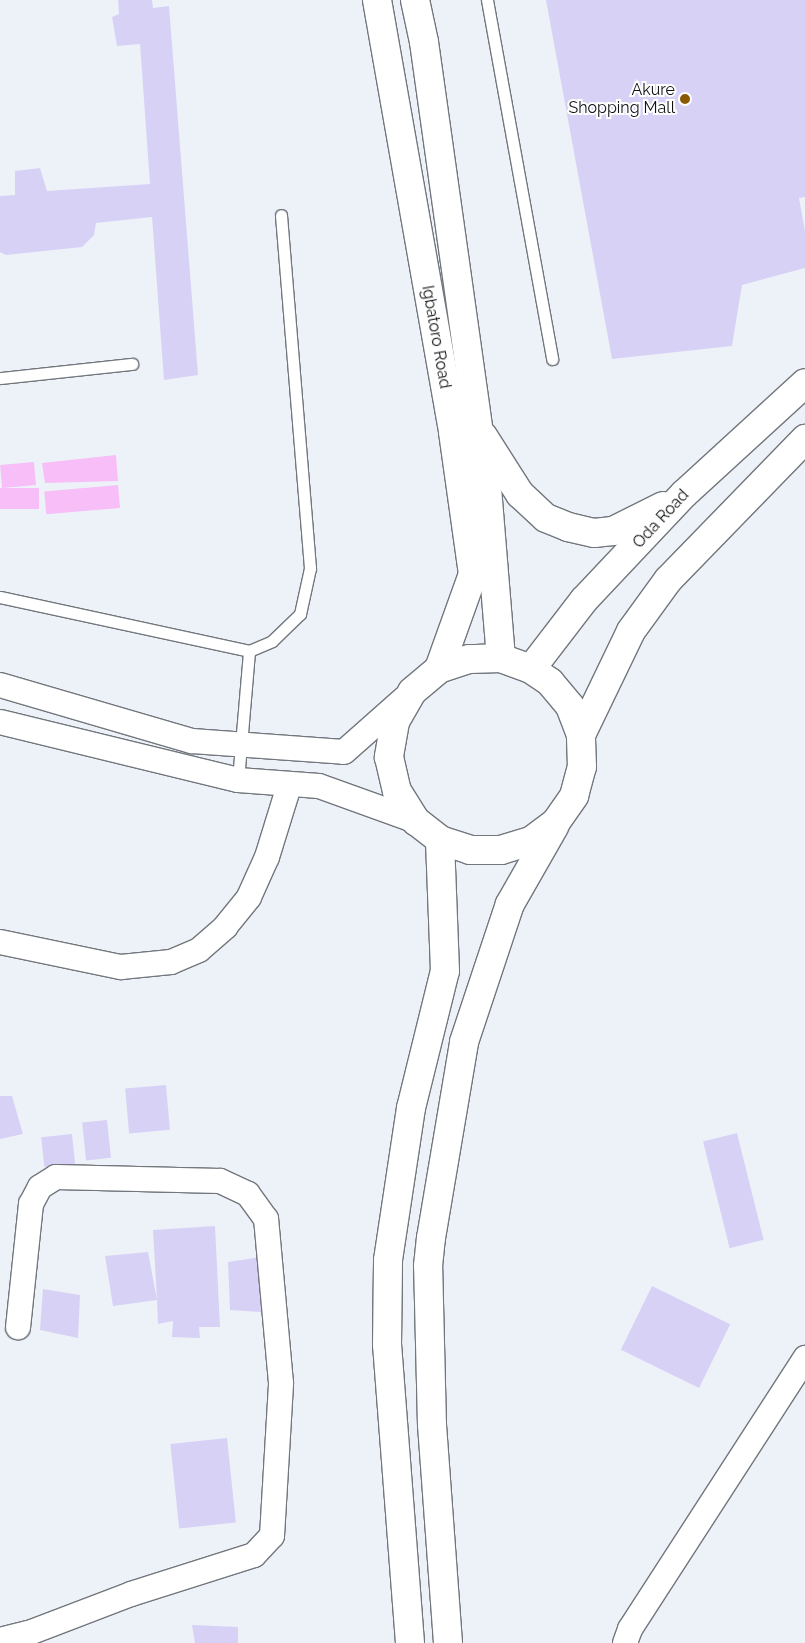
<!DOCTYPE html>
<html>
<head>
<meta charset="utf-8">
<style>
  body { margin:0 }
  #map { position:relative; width:805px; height:1643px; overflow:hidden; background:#edf2f9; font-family:Raleway,sans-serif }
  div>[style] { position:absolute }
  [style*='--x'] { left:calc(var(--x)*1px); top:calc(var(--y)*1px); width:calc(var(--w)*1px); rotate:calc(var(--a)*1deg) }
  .green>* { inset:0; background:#f7bef7; transform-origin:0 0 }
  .building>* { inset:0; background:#d7d2f5; transform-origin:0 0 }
  .roads { filter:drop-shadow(1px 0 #72777d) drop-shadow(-1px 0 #72777d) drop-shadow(0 1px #72777d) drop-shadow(0 -1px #72777d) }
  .lane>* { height:11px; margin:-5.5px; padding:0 5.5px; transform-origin:5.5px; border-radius:5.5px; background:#fff }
  .street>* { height:24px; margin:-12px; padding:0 12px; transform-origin:12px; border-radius:12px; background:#fff }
  .secondary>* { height:28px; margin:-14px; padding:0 14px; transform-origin:14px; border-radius:14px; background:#fff }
  .dots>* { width:14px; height:14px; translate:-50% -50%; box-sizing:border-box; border:2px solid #fff; border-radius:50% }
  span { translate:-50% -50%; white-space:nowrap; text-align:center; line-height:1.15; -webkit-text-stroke:4px #fff; paint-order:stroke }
  .poi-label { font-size:16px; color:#101214 }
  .right { translate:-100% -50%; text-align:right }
  .street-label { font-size:16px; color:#101214 }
</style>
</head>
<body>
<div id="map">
  <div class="green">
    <div style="clip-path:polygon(116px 455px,118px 481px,45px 483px,42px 463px)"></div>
    <div style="left:34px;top:462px;width:23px;height:34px;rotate:85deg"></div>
    <div style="left:118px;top:485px;width:23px;height:74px;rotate:85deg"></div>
    <div style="left:39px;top:488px;width:21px;height:39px;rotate:90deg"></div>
  </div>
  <div class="building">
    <div style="clip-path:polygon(118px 0,152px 0,153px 8px,169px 6px,198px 375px,164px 380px,152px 217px,96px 223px,94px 235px,82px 247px,6px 255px,0 252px,0 196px,15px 195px,15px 171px,40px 168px,47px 191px,150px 184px,140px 44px,117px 46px,112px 17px,119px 14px)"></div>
    <div style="clip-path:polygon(546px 0,805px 0,805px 197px,799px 198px,805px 231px,805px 268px,742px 285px,732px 346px,612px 359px)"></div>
    <div style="left:166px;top:1085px;width:45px;height:41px;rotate:85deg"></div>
    <div style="clip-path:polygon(0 1096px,12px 1096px,23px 1134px,0 1139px)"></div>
    <div style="left:107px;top:1120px;width:38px;height:25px;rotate:84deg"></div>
    <div style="left:737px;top:1133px;width:110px;height:35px;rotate:76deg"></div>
    <div style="left:72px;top:1134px;width:30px;height:31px;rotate:84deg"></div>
    <div style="clip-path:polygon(215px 1226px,220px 1327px,199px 1327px,200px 1338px,172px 1337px,173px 1321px,158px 1324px,157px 1300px,113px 1306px,105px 1256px,148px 1252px,157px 1300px,153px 1230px)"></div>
    <div style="clip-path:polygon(261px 1257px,261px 1312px,230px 1310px,228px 1262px)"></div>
    <div style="left:652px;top:1286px;width:87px;height:71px;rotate:26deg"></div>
    <div style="clip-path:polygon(43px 1289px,80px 1295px,78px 1338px,40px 1330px)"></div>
    <div style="left:227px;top:1438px;width:85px;height:57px;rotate:84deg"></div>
    <div style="clip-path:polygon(192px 1625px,238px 1627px,238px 1643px,195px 1643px)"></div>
  </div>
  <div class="roads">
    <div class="lane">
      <div style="--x:487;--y:0;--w:365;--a:79.7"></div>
      <div style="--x:0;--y:378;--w:133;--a:-6.1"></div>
      <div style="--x:0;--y:597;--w:255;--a:12.2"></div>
      <div style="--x:249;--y:651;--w:25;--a:-23"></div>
      <div style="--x:272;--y:641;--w:39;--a:-44"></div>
      <div style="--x:300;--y:614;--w:47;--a:-77.7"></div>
      <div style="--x:310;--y:568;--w:354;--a:-94.7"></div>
      <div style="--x:238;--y:780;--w:129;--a:-85.1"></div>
    </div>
    <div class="street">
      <div style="--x:0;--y:685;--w:200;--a:16.3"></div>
      <div style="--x:192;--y:741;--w:152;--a:4.1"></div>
      <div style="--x:344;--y:752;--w:81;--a:-41.5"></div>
      <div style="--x:0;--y:722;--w:245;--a:13.7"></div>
      <div style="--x:238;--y:780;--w:81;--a:4.2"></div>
      <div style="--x:319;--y:786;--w:103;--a:19.8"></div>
      <div style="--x:0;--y:942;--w:124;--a:11.7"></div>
      <div style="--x:121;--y:967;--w:50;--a:-5.7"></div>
      <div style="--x:171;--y:962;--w:30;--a:-23"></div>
      <div style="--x:199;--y:950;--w:35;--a:-41"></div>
      <div style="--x:225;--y:927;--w:38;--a:-51"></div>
      <div style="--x:249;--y:897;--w:44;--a:-65.8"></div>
      <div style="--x:267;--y:857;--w:74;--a:-72.8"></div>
      <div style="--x:0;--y:1640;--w:30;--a:-14"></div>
      <div style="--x:29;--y:1633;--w:109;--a:-20.9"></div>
      <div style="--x:131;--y:1594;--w:129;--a:-17.6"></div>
      <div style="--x:254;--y:1555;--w:26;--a:-47"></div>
      <div style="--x:272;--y:1536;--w:153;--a:-86.6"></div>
      <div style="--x:281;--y:1383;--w:165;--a:-95.2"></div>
      <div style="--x:266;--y:1219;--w:31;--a:-126"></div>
      <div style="--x:248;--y:1194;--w:31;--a:-155"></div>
      <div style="--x:220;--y:1181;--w:164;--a:-178.6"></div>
      <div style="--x:56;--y:1177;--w:19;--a:148"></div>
      <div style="--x:40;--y:1187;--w:19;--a:118"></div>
      <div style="--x:31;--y:1204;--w:124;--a:96"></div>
      <div style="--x:625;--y:1643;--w:15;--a:-70"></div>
      <div style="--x:630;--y:1629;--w:323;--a:-57.1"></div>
    </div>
    <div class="secondary">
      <div style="--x:377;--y:0;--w:439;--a:80"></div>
      <div style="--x:453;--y:432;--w:143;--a:82"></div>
      <div style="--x:473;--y:574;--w:101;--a:109.7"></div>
      <div style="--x:415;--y:0;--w:43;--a:77.9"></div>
      <div style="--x:424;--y:42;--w:450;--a:82"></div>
      <div style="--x:487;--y:488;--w:171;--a:85.3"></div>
      <div style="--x:483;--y:436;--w:69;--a:57.5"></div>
      <div style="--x:520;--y:494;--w:35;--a:43"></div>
      <div style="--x:546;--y:518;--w:24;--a:22"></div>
      <div style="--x:568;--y:527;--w:27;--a:13"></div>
      <div style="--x:594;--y:533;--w:19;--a:-6"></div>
      <div style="--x:613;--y:531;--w:56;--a:-26.6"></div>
      <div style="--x:531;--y:669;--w:87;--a:-52.5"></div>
      <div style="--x:584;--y:600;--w:146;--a:-46.7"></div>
      <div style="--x:684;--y:494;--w:164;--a:-42.5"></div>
      <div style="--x:581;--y:735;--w:31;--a:-111"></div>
      <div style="--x:570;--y:706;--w:31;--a:-130"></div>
      <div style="--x:550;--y:682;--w:23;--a:-146"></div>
      <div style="--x:531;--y:669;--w:32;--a:-160"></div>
      <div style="--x:501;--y:658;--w:32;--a:178"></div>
      <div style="--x:469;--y:659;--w:32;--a:162"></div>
      <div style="--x:439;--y:669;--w:35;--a:140"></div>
      <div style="--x:412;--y:692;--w:34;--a:120"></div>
      <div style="--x:395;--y:722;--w:36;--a:100"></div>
      <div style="--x:389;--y:757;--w:35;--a:77"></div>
      <div style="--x:397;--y:791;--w:36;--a:58"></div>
      <div style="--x:416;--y:821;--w:31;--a:38"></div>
      <div style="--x:440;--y:840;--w:32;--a:18"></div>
      <div style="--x:470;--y:850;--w:31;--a:0"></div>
      <div style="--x:501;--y:850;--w:31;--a:-17"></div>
      <div style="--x:531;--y:841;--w:31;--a:-37"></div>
      <div style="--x:556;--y:822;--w:32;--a:-55"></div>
      <div style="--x:574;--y:796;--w:30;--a:-75"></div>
      <div style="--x:582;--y:767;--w:32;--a:-92"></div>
      <div style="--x:581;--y:735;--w:115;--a:-64.3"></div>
      <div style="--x:631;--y:631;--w:63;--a:-54"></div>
      <div style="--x:668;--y:580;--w:197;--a:-45.8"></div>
      <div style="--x:410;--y:1643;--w:299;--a:-94.4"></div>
      <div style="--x:387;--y:1345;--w:85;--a:-89.3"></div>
      <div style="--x:388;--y:1260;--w:154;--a:-81.4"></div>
      <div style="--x:411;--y:1108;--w:141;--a:-76.1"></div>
      <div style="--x:445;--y:971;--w:131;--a:-92.2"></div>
      <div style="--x:448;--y:1643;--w:219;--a:-94.2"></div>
      <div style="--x:432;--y:1425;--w:159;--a:-91.4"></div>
      <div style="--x:428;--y:1266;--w:28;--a:-84"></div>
      <div style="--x:431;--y:1238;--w:199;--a:-80.4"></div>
      <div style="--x:464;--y:1042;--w:145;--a:-71.6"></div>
      <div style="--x:510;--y:904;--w:89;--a:-60.3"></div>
    </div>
  </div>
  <div class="dots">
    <div style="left:685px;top:99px;background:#8b5803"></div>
  </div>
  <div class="poi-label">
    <span class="right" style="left:675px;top:99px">Akure<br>Shopping Mall</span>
  </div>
  <div class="street-label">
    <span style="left:436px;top:337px;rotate:80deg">Igbatoro Road</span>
    <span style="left:661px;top:519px;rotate:-47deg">Oda Road</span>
  </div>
</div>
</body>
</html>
